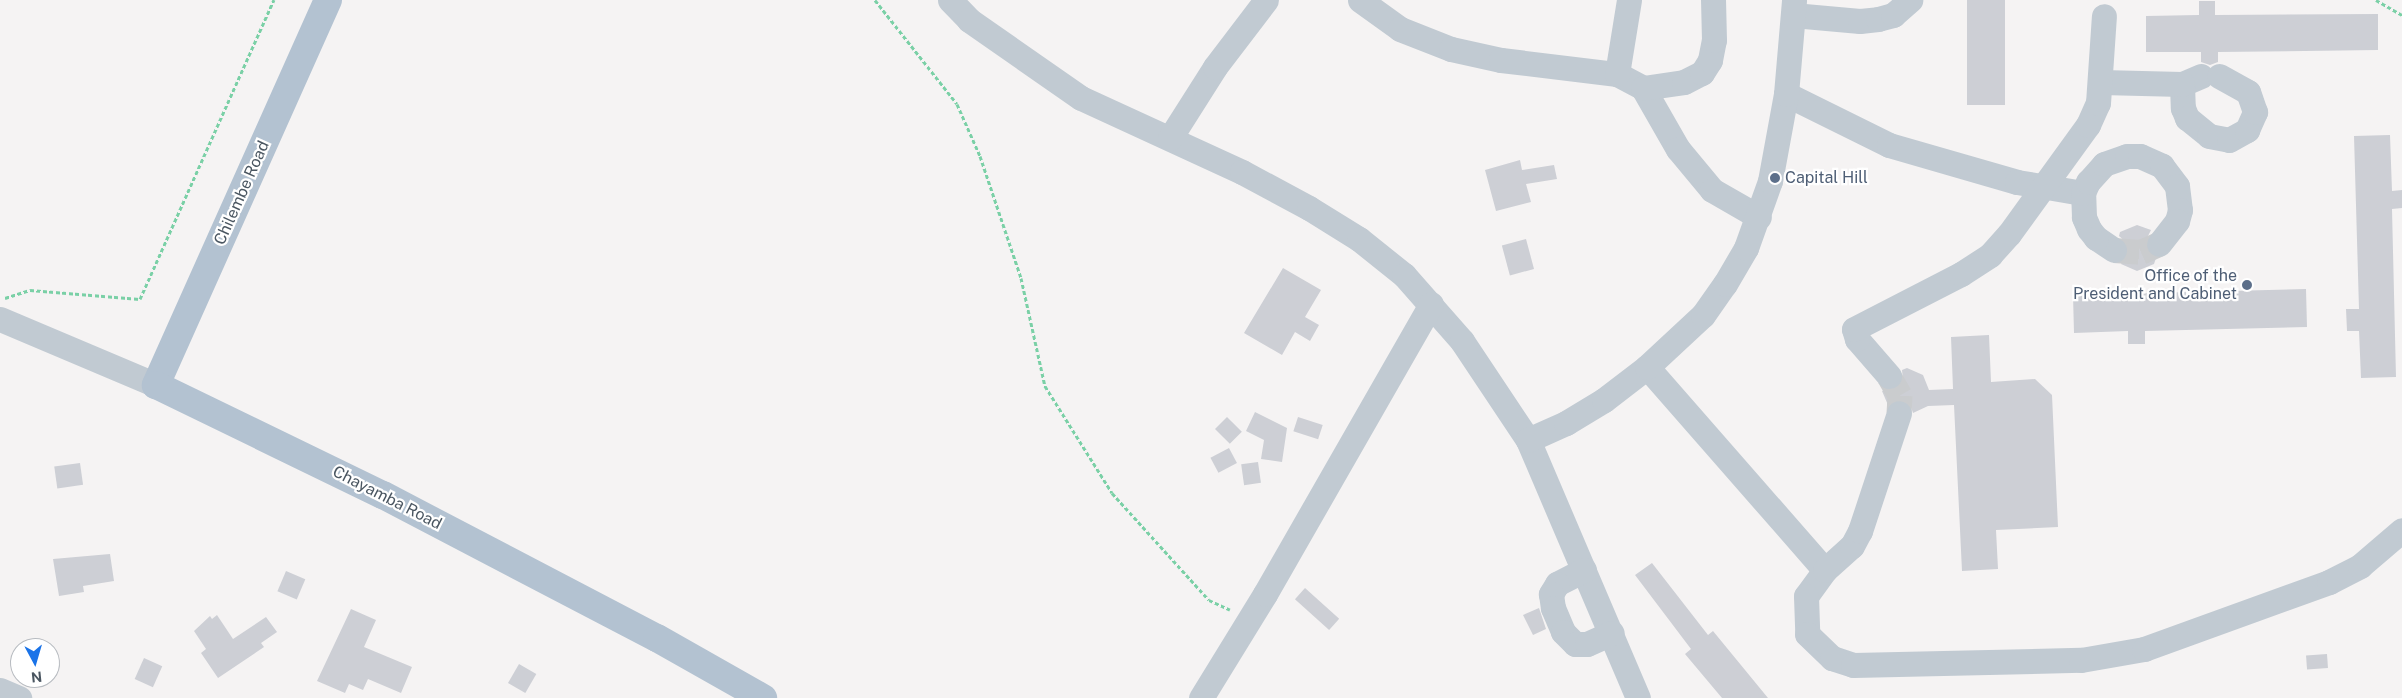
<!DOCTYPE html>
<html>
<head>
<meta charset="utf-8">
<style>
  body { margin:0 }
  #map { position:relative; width:2402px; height:698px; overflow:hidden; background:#f5f3f3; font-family:"Public Sans",sans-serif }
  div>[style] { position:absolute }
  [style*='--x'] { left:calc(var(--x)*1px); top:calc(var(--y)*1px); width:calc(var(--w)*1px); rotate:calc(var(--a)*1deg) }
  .building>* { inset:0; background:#cdcfd5; transform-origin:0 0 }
  .minor-tunnel>* { height:25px; margin-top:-12.5px; transform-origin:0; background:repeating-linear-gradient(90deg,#caccce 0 25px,transparent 0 37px) }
  .path>* { height:3px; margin-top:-1.5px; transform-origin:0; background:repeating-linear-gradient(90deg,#7ad0a6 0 4px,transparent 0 6.5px) }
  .minor>* { height:25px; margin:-12.5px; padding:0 12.5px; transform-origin:12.5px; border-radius:12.5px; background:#c1cad2 }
  .major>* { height:28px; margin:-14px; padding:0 14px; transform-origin:14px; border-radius:14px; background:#b3c2d1 }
  .dots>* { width:14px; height:14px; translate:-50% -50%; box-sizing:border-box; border:2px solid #fff; border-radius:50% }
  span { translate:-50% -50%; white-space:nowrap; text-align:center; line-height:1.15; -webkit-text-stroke:4.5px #fff; paint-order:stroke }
  .service-label { font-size:16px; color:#4e5e75 }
  .left { translate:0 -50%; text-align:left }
  .right { translate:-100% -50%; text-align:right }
  .street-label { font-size:16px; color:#4a5661 }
  .north { position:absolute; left:10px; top:638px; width:50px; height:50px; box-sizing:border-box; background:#fff; border:1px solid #b7bbc0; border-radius:50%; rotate:174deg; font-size:14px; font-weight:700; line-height:20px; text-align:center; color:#4a5661 }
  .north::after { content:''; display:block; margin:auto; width:18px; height:22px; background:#1a73e8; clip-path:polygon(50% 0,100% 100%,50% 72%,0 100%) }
</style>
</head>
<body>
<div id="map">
  <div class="building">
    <div style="left:1967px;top:0;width:38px;height:105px"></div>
    <div style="clip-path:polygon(2199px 1px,2215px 1px,2215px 15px,2378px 14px,2378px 50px,2218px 52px,2218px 62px,2210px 65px,2201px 62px,2201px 52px,2146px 52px,2146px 16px,2199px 15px)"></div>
    <div style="clip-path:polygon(2390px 135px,2392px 191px,2402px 190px,2402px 208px,2392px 209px,2396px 377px,2361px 378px,2359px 331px,2347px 331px,2346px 309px,2359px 309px,2354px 136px)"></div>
    <div style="clip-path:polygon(1520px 160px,1522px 170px,1554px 165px,1557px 179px,1526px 184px,1531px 202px,1496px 211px,1485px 170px)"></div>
    <div style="clip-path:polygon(2137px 225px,2151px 230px,2145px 242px,2146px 249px,2156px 258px,2154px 264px,2137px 271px,2121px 264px,2128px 250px,2127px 243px,2119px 236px,2120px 232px)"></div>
    <div style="left:1526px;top:239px;width:31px;height:25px;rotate:75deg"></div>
    <div style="clip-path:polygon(1283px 268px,1321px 290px,1305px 317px,1319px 325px,1310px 341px,1295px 332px,1282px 355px,1244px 333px)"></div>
    <div style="clip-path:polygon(2306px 289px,2307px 327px,2145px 331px,2145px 344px,2128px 344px,2128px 331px,2074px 333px,2073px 295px)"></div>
    <div style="clip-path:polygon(1989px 335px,1991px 382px,2035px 379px,2052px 395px,2058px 527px,1996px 530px,1998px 569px,1962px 571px,1954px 405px,1928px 406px,1913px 413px,1910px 404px,1903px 399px,1896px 399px,1888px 405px,1882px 391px,1899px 387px,1903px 380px,1902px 370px,1907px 368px,1923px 375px,1929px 390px,1953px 389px,1951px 337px)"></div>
    <div style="clip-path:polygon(1255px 412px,1287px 428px,1282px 462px,1261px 459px,1264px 440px,1246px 431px)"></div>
    <div style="left:1227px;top:417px;width:21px;height:17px;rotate:45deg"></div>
    <div style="left:1298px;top:417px;width:26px;height:15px;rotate:18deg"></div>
    <div style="left:1229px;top:448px;width:17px;height:21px;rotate:62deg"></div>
    <div style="left:1258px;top:462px;width:21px;height:17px;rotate:82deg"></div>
    <div style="left:80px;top:463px;width:22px;height:26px;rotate:82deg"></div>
    <div style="clip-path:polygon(110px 554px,114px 581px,83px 586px,84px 592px,59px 596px,53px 559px)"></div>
    <div style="clip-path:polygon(1652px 563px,1708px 635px,1713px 631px,1768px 698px,1722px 698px,1685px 654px,1691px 649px,1635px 575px)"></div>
    <div style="left:286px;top:571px;width:21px;height:22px;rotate:23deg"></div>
    <div style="left:1305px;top:588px;width:46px;height:15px;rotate:42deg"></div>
    <div style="clip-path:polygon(1539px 608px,1546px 629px,1533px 635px,1523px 615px)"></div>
    <div style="clip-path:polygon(351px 609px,376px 620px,364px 647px,412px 667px,401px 693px,368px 679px,363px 690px,349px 684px,345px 693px,317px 681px)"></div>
    <div style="clip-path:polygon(217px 615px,233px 639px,266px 617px,277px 632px,261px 643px,264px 647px,218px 678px,201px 653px,206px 649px,194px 631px,210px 616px,212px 619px)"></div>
    <div style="left:2327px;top:654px;width:14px;height:21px;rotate:86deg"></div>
    <div style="left:144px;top:658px;width:20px;height:23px;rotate:24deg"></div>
    <div style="left:519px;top:664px;width:20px;height:22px;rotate:30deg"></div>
  </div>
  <div class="minor-tunnel">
    <div style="--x:2114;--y:250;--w:27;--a:4"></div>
    <div style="--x:2141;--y:252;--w:20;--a:-24"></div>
    <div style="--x:1889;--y:376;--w:22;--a:60"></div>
    <div style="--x:1900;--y:395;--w:18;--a:93"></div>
  </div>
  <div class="path">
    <div style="--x:875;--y:0;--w:132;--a:51.7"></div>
    <div style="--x:957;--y:104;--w:57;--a:66.1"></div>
    <div style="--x:980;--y:156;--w:129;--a:71.4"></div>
    <div style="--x:1021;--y:278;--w:111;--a:77.5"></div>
    <div style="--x:1045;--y:386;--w:126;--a:57.9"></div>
    <div style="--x:1112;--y:493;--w:144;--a:47.8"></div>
    <div style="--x:1209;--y:600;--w:23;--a:25"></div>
    <div style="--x:2376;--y:0;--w:30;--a:30"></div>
    <div style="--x:5;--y:298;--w:26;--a:-18"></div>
    <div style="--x:30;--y:290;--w:110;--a:4.7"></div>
    <div style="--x:140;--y:299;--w:328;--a:-65.9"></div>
  </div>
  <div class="minor">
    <div style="--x:950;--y:0;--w:28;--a:46"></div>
    <div style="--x:969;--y:20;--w:136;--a:34.9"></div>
    <div style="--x:1081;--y:98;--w:177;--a:24.7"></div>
    <div style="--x:1242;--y:172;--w:76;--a:28.2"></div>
    <div style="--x:1309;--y:208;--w:59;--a:31.8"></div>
    <div style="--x:1359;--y:239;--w:58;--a:38.7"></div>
    <div style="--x:1404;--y:275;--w:88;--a:48.7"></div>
    <div style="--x:1462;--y:341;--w:119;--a:56.3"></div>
    <div style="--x:1528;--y:440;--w:280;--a:66.9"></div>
    <div style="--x:1360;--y:0;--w:49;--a:35.9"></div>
    <div style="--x:1400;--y:29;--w:55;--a:21.4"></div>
    <div style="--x:1451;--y:49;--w:51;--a:12.4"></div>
    <div style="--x:1501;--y:60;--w:117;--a:6.9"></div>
    <div style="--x:1617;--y:74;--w:30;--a:28"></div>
    <div style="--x:1643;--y:88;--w:70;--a:60.2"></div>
    <div style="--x:1678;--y:149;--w:53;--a:50.3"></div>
    <div style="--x:1712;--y:190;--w:54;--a:29.9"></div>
    <div style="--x:1793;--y:15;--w:67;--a:5.1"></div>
    <div style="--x:1860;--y:21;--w:18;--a:-6"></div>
    <div style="--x:1878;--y:19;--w:16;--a:-15"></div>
    <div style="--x:1893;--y:15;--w:23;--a:-41"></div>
    <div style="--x:1617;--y:74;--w:75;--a:-80.8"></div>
    <div style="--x:2201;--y:76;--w:21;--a:157"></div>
    <div style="--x:2182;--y:84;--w:24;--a:88"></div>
    <div style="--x:2183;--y:108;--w:11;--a:68"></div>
    <div style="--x:2187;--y:118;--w:28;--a:39"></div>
    <div style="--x:2209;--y:136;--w:20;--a:11"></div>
    <div style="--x:2229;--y:140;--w:21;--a:-29"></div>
    <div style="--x:2247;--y:130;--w:20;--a:-66"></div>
    <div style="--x:2255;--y:112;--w:21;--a:-109"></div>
    <div style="--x:2248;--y:92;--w:33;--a:-151"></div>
    <div style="--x:2101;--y:82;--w:81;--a:1.4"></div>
    <div style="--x:1643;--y:88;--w:41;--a:-8.3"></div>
    <div style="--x:1684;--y:82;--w:20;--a:-27"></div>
    <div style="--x:1702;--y:73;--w:15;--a:-58"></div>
    <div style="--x:1710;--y:60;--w:20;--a:-79"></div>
    <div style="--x:1714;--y:40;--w:40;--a:-91.4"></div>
    <div style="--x:1786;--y:94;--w:115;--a:26.3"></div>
    <div style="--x:1889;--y:145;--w:133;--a:16.1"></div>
    <div style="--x:2017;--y:182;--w:67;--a:9.5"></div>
    <div style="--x:1170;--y:138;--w:84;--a:-57.6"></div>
    <div style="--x:1215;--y:67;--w:84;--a:-52.7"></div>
    <div style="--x:2114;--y:250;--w:22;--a:-146"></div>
    <div style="--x:2096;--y:238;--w:11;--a:-128"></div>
    <div style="--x:2089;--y:229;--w:13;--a:-113"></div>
    <div style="--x:2084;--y:217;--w:24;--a:-92"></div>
    <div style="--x:2083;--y:193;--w:12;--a:-66"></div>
    <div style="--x:2088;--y:182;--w:24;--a:-48"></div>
    <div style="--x:2104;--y:164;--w:24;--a:-19"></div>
    <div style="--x:2127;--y:156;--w:13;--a:0"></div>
    <div style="--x:2140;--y:156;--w:24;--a:24"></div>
    <div style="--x:2162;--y:166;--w:25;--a:53"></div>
    <div style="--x:2177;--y:186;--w:24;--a:83"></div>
    <div style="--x:2180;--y:210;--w:11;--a:105"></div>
    <div style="--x:2177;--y:221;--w:29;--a:128"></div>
    <div style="--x:0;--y:319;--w:169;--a:22.9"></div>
    <div style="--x:1647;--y:367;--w:270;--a:48.8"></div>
    <div style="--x:1825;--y:570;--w:32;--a:126"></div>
    <div style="--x:1806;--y:596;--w:38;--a:88"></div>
    <div style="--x:1807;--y:634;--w:35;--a:44"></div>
    <div style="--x:1832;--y:658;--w:22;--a:18"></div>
    <div style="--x:1853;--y:665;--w:228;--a:-1.3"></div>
    <div style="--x:2081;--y:660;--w:64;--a:-9.9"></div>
    <div style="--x:2144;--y:649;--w:197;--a:-19.9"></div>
    <div style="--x:2329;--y:582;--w:35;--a:-27"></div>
    <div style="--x:2360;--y:566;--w:55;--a:-40.6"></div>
    <div style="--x:1889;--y:376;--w:49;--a:-130.9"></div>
    <div style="--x:1857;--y:339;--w:10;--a:-107"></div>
    <div style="--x:1854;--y:329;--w:120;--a:-27.2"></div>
    <div style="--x:1961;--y:274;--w:35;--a:-33"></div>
    <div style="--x:1990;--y:255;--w:28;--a:-48"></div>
    <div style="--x:2009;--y:234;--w:135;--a:-54.1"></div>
    <div style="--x:2088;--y:125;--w:24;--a:-66"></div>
    <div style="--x:2098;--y:103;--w:87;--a:-86.1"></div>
    <div style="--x:1528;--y:440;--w:42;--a:-24.1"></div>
    <div style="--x:1566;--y:423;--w:44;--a:-31.2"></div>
    <div style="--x:1604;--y:400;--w:54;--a:-37.5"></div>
    <div style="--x:1647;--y:367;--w:76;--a:-42.9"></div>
    <div style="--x:1703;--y:315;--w:38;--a:-55"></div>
    <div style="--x:1725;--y:284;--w:42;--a:-59.7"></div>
    <div style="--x:1746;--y:248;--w:71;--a:-70.3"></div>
    <div style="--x:1770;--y:181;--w:88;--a:-79.6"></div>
    <div style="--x:1786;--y:94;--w:94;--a:-85.1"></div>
    <div style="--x:1584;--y:570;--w:30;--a:153"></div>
    <div style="--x:1557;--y:584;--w:12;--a:121"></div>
    <div style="--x:1551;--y:594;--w:14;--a:82"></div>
    <div style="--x:1553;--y:608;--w:26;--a:67"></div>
    <div style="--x:1563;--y:632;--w:17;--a:45"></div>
    <div style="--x:1575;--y:644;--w:12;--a:0"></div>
    <div style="--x:1587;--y:644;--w:27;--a:-24"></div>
    <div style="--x:1825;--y:570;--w:36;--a:-42"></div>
    <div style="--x:1852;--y:546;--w:17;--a:-62"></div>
    <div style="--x:1860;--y:531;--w:124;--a:-71.7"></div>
    <div style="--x:0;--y:690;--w:21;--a:23"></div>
    <div style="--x:1201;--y:698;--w:122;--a:-58.4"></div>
    <div style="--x:1265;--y:594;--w:334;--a:-60.2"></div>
  </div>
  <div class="major">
    <div style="--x:328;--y:0;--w:422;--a:114.1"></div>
    <div style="--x:156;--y:385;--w:252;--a:25.9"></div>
    <div style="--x:383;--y:495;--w:309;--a:27.6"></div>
    <div style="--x:657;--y:638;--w:122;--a:29.5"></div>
  </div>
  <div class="dots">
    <div style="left:1775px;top:178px;background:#5c6f8a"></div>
    <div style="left:2247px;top:285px;background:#5c6f8a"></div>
  </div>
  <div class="service-label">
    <span class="left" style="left:1785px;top:178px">Capital Hill</span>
    <span class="right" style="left:2237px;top:285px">Office of the<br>President and Cabinet</span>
  </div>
  <div class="street-label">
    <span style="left:242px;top:193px;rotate:-66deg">Chilembe Road</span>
    <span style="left:387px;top:498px;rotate:27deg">Chayamba Road</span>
  </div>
  <div class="north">N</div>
</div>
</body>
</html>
